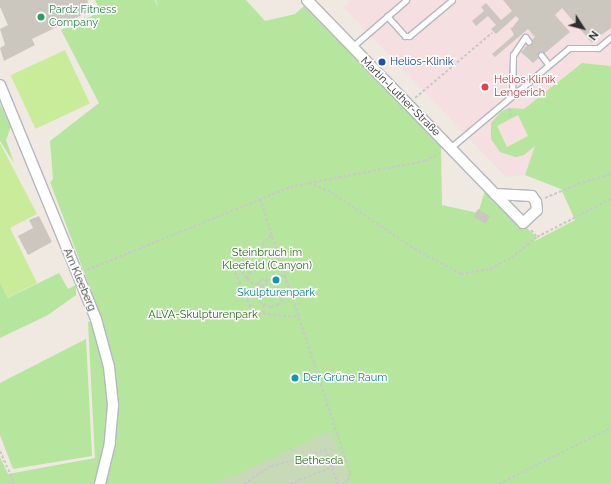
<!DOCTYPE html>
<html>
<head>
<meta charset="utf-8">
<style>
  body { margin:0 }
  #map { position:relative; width:611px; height:484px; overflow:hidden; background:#efe9e1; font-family:Raleway,sans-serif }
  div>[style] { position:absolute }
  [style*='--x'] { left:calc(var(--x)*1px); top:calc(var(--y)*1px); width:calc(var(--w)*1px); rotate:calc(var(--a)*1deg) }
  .medical>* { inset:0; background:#f5dfe0 }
  .green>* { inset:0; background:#b6e59e }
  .cemetery>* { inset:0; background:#c8d9b8 }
  .pitch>* { inset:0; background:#c9ec9a; transform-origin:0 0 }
  .building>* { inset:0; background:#cbc7bf; transform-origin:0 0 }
  .path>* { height:2px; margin-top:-1px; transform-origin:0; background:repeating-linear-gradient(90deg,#c9c9c9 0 3px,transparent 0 5px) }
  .roads { filter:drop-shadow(1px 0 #b4b7c1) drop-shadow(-1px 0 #b4b7c1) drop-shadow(0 1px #b4b7c1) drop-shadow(0 -1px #b4b7c1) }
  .lane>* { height:5px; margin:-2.5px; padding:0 2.5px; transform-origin:2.5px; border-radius:2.5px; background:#fff }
  .street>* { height:10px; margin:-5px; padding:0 5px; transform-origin:5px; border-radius:5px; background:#fff }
  .dots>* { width:11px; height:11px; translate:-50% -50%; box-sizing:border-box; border:2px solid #fff; border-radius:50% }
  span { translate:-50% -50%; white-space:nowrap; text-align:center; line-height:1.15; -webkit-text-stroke:3px #fff; paint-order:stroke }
  .leisure-label { font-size:11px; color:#27864d }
  .left { translate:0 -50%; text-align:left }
  .transit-label { font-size:11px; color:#164399 }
  .health-label { font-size:11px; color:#be3a42 }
  .street-label { font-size:11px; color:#2e2e2e }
  .park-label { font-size:11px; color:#2c6e1b }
  .culture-label { font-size:11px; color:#0d838f }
  .north { position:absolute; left:563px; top:8px; width:40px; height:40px; -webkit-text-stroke:3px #fff; paint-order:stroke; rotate:126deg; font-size:11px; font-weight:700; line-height:16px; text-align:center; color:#2e2e2e }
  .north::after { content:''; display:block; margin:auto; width:14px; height:18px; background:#2e2e2e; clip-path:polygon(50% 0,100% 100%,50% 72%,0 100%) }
</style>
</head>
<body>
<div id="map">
  <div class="medical">
    <div style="clip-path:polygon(352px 0,611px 0,611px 66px,582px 63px,524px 109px,540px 133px,525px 175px,506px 177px,343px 7px)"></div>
  </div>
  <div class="green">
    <div style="clip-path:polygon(evenodd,95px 0,155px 0,158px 8px,156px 0,246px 0,265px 21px,295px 14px,304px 6px,441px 147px,442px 205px,478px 213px,486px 188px,535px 236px,535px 241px,575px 220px,561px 189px,525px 175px,535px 146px,524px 155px,516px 157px,500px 152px,491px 139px,491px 123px,502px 111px,509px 108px,524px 109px,582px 63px,611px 66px,611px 484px,0 484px,0 457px,8px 474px,95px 458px,88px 322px,101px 317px,50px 182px,53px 179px,50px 141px,99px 103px,61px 30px,101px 12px,95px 0,518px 115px,528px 136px,507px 147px,497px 126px,518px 115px)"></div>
    <div style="clip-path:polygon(0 104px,11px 127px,6px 140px,14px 163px,0 141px)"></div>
    <div style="clip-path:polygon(59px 273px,68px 289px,76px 285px,76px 295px,48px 315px,0 338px,0 282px,8px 298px)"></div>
    <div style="clip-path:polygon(86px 339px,92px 456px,13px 469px,0 435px,0 383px)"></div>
  </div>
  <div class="cemetery">
    <div style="clip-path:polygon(331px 431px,351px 484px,215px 484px)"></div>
  </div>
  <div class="pitch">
    <div style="left:65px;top:50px;width:59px;height:60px;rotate:65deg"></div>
    <div style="clip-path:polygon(0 143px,37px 214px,10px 228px,37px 283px,8px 298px,0 282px)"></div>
  </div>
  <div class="building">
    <div style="clip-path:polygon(0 0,87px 0,92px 10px,32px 39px,35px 45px,4px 61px,0 48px,5px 45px,0 29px,8px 25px,0 7px)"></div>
    <div style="clip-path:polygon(503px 0,611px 0,611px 28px,601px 35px,599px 34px,592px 43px,562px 8px,555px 15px,570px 32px,533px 63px,521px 52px,535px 37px,528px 29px,495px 57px,492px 54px,514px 35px,510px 27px,512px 28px,519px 19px,516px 16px,496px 34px,491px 29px,496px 25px,488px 16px,476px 26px,472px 21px,484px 11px,481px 7px,486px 3px,501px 20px,512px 11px)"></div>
    <div style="left:478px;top:209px;width:14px;height:9px;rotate:30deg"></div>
    <div style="clip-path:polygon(39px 216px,52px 242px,28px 255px,18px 236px,33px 228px,29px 220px)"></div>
  </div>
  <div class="path">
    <div style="--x:415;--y:98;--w:101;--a:-40.2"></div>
    <div style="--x:509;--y:108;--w:10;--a:79"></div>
    <div style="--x:309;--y:183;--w:118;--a:-10.7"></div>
    <div style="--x:425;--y:161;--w:17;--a:-28"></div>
    <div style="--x:545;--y:198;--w:36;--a:-23"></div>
    <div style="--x:578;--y:184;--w:34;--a:-17"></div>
    <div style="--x:260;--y:199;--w:288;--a:71.8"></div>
    <div style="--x:350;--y:473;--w:7;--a:106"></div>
    <div style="--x:348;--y:480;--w:6;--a:141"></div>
    <div style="--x:531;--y:230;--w:9;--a:49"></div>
    <div style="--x:271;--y:235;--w:52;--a:134.2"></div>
    <div style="--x:235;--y:272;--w:45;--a:66.3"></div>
    <div style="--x:253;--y:313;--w:46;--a:5"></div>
    <div style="--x:239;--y:268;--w:14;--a:54"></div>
    <div style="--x:87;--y:270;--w:219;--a:-22.2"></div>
    <div style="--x:290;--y:187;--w:19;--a:-12"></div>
    <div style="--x:309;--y:183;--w:24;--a:22"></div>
    <div style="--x:331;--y:192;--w:96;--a:34.4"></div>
    <div style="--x:410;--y:246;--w:58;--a:28.8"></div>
    <div style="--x:461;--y:274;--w:29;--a:-10"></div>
    <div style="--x:490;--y:269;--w:24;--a:-28"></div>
    <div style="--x:511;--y:258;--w:33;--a:-39"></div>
    <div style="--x:537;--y:237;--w:83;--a:-27.2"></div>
    <div style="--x:276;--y:277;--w:9;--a:153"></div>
    <div style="--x:268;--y:281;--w:8;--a:130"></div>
    <div style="--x:263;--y:287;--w:10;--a:-163"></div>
    <div style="--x:253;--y:284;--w:8;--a:-140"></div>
    <div style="--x:247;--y:279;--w:6;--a:-72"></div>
    <div style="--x:249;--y:273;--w:17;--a:-25"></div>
    <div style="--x:264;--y:266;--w:5;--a:22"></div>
    <div style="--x:269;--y:268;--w:11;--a:52"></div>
    <div style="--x:276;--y:277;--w:8;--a:-14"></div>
    <div style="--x:268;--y:281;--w:6;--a:-162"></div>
    <div style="--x:262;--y:279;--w:4;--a:135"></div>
    <div style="--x:259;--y:282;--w:14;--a:98"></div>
    <div style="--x:257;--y:296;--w:6;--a:72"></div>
    <div style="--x:259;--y:302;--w:13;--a:23"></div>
    <div style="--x:271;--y:307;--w:7;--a:-16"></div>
    <div style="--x:278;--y:305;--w:9;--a:-54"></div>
    <div style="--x:283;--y:298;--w:22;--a:-120"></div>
    <div style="--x:263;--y:305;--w:9;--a:84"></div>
    <div style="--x:0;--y:451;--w:36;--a:66"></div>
    <div style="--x:244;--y:484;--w:32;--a:-34"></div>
    <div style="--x:271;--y:466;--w:40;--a:-14.4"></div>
    <div style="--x:310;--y:456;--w:17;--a:-25"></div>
    <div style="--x:325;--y:449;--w:37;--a:70"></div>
    <div style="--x:290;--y:484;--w:61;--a:-22"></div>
    <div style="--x:499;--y:484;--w:125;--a:-26.6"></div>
  </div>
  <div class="roads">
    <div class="lane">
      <div style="--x:387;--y:16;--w:27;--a:48"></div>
      <div style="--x:405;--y:36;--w:4;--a:0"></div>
      <div style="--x:409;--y:36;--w:56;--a:-39.9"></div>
      <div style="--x:352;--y:47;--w:72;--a:-41"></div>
      <div style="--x:541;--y:55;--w:11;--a:52"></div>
      <div style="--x:512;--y:96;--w:41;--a:-88.6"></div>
      <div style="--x:513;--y:55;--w:22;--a:-56"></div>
      <div style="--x:525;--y:37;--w:6;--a:51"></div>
      <div style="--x:450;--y:148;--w:155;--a:-40"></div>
      <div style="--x:569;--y:48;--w:29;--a:0"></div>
      <div style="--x:598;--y:48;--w:17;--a:-40"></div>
    </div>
    <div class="street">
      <div style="--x:307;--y:0;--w:310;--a:45.9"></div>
      <div style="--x:523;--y:223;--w:19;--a:-43"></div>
      <div style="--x:537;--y:210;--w:8;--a:-97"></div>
      <div style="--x:536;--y:202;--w:7;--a:-124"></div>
      <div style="--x:532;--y:196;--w:37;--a:-177"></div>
      <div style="--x:0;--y:85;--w:253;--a:67.7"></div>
      <div style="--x:96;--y:319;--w:50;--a:74.8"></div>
      <div style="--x:109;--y:367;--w:38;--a:84"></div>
      <div style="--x:113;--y:405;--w:38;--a:95"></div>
      <div style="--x:110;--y:443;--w:42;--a:103.7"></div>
    </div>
  </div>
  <div class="dots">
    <div style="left:41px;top:17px;background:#2e9e5b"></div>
    <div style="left:382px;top:62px;background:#1a4fb4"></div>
    <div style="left:485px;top:87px;background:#e0444e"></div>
    <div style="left:276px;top:280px;background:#0f9aa8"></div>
    <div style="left:295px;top:378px;background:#0f9aa8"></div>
  </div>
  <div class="leisure-label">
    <span class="left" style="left:49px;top:17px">Pardz Fitness<br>Company</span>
  </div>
  <div class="transit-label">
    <span class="left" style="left:390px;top:62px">Helios-Klinik</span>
  </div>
  <div class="health-label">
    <span class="left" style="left:494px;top:87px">Helios Klinik<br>Lengerich</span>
  </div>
  <div class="street-label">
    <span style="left:400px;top:97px;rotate:45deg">Martin-Luther-Straße</span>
    <span style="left:79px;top:280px;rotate:67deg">Am Kleeberg</span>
  </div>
  <div class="park-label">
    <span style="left:267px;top:260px">Steinbruch im<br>Kleefeld (Canyon)</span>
    <span style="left:203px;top:315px">ALVA-Skulpturenpark</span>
    <span style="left:319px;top:461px">Bethesda</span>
  </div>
  <div class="culture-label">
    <span style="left:276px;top:293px">Skulpturenpark</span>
    <span class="left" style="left:303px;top:378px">Der Grüne Raum</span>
  </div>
  <div class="north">N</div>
</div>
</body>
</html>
